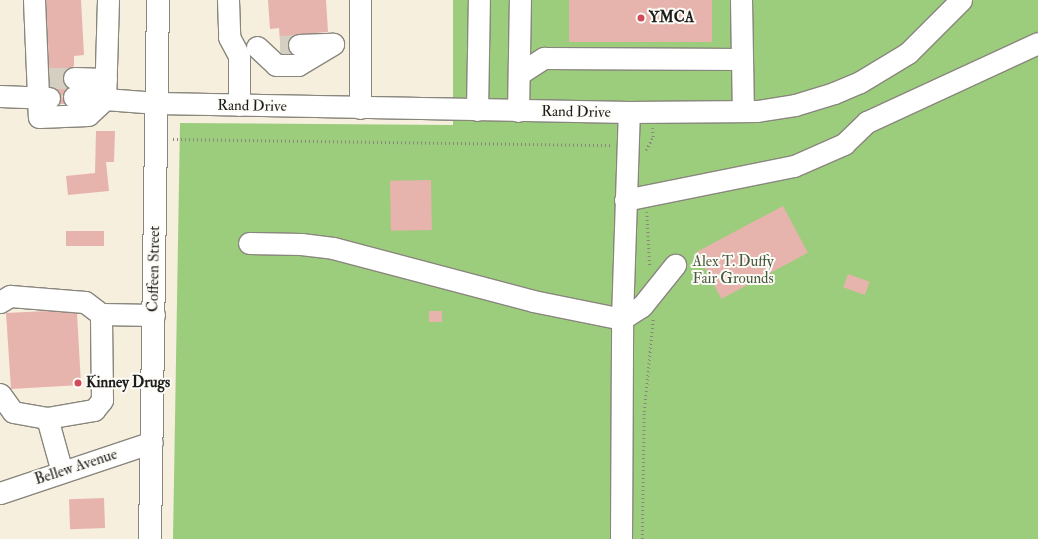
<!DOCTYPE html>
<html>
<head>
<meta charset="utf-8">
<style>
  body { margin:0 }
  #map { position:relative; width:1038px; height:539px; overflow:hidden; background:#f6efde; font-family:"IM FELL Double Pica",serif }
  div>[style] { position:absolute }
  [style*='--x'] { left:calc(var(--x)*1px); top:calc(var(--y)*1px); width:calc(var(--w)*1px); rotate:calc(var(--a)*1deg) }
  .green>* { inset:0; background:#9ccd7c }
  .building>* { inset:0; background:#e7b3ad; transform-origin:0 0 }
  .minor-tunnel>* { height:21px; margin-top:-10.5px; transform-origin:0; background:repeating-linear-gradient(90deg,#d5cfc1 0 21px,transparent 0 31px) }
  .path>* { height:2.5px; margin-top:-1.25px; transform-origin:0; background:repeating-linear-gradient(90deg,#89867d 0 1px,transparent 0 4px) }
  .roads { filter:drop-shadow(1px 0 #89867d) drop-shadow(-1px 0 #89867d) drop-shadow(0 1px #89867d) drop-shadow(0 -1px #89867d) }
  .minor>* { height:21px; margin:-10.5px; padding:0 10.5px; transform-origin:10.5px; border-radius:10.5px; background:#fff }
  .major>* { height:22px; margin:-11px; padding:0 11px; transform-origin:11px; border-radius:11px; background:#fff }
  .dots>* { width:11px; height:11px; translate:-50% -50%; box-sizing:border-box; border:2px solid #fdfcf7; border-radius:50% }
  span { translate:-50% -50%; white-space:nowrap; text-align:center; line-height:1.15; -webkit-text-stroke:4px #fdfcf7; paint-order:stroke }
  .poi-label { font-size:15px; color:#1c1c1c; font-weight:700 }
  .left { translate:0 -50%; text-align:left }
  .street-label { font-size:15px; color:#1c1c1c }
  .park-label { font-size:15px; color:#495a3e }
</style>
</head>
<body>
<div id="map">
  <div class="green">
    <div style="clip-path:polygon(453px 0,1038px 0,1038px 539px,173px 539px,180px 123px,453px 125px)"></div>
  </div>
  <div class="building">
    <div style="clip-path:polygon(46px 0,81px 0,84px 55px,74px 56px,74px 66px,64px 72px,62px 78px,67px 88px,62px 96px,65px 104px,59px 104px,59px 92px,50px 86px)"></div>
    <div style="clip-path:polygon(268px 0,326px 0,328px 32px,293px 35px,287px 45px,291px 53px,281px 53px,279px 28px,270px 29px)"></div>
    <div style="left:569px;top:0;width:143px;height:42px"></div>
    <div style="clip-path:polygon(96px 131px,115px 131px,114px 162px,106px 162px,109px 191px,68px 195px,66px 176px,95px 173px)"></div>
    <div style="left:431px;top:180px;width:50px;height:41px;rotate:89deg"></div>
    <div style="left:783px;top:206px;width:53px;height:98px;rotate:62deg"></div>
    <div style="left:104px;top:231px;width:15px;height:38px;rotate:90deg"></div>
    <div style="left:848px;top:274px;width:23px;height:14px;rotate:20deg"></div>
    <div style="clip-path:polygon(47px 311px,77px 313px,81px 385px,11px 389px,6px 313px)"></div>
    <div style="left:429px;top:311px;width:13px;height:11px"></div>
    <div style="left:104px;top:498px;width:30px;height:35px;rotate:88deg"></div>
  </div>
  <div class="minor-tunnel">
    <div style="--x:280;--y:46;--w:19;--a:-3"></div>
    <div style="--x:49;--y:78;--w:25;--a:0"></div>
  </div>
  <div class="path">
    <div style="--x:173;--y:139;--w:439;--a:0.8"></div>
    <div style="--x:646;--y:150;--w:15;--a:-62"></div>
    <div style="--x:653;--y:137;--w:9;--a:-96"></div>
    <div style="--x:647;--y:212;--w:55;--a:86.9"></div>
    <div style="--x:642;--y:539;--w:127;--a:-89.1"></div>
    <div style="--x:644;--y:412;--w:94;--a:-84.5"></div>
  </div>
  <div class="roads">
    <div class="minor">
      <div style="--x:34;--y:0;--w:117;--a:87.6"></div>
      <div style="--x:39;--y:117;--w:49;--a:-2.3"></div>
      <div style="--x:88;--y:115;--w:23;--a:-43"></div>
      <div style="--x:108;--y:0;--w:99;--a:91.7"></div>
      <div style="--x:105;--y:99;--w:52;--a:4.4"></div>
      <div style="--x:157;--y:103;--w:472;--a:1.1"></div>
      <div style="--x:629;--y:112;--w:128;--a:-0.4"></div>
      <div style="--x:757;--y:111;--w:38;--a:-9"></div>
      <div style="--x:795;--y:105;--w:41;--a:-17.1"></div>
      <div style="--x:834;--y:93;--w:28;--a:-23"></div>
      <div style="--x:860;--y:82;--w:56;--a:-31.1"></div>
      <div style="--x:908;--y:53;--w:75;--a:-45"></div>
      <div style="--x:228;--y:0;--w:37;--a:88"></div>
      <div style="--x:229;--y:37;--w:21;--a:62"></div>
      <div style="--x:239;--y:56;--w:49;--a:90"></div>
      <div style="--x:741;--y:0;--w:111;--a:89"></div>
      <div style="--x:299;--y:45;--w:34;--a:-2"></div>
      <div style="--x:257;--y:47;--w:26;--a:43"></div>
      <div style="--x:276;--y:65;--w:22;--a:0"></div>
      <div style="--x:298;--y:65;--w:41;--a:-31"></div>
      <div style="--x:519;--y:74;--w:30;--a:-33"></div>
      <div style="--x:544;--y:58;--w:198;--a:0.3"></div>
      <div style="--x:74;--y:78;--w:32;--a:2"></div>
      <div style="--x:0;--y:96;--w:49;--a:2.3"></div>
      <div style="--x:74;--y:97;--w:31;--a:4"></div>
      <div style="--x:360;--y:108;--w:108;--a:-90"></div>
      <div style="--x:477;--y:110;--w:110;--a:-89"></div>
      <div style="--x:518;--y:111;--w:111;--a:-89"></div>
      <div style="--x:625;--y:200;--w:172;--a:-11.4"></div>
      <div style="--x:794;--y:166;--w:55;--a:-23.7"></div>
      <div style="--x:844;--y:144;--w:32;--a:-44"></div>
      <div style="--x:867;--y:122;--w:188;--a:-24.8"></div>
      <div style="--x:249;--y:243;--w:52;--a:1.1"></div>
      <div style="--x:301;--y:244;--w:32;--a:7"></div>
      <div style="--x:333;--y:248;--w:207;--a:14.8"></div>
      <div style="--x:533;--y:301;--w:91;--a:11.4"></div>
      <div style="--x:622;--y:319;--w:24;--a:-33"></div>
      <div style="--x:642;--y:306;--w:53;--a:-51.2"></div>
      <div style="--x:0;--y:302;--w:12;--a:-31"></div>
      <div style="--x:10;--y:296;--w:75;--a:4.6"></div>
      <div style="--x:85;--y:302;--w:20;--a:37"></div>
      <div style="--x:101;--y:314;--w:53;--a:1.1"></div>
      <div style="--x:0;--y:394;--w:22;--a:54"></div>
      <div style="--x:13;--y:412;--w:35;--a:10"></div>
      <div style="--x:62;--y:472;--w:56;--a:-105.5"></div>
      <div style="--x:47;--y:418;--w:48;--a:-9.7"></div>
      <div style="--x:94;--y:410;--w:13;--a:-51"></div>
      <div style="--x:102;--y:400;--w:86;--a:-90.7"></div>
      <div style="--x:0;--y:493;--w:160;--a:-18.5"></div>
      <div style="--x:621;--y:539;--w:220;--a:-89.7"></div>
      <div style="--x:622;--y:319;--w:207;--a:-88.1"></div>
    </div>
    <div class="major">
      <div style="--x:150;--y:539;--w:539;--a:-89.15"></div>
    </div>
  </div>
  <div class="dots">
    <div style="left:641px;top:18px;background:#d1495b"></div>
    <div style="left:78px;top:383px;background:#d1495b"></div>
  </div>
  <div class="poi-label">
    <span class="left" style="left:649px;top:18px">YMCA</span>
    <span class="left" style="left:86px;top:383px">Kinney Drugs</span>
  </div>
  <div class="street-label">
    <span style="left:252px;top:106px;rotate:1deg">Rand Drive</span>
    <span style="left:576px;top:112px;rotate:1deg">Rand Drive</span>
    <span style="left:154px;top:269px;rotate:-89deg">Coffeen Street</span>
    <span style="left:76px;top:467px;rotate:-18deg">Bellew Avenue</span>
  </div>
  <div class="park-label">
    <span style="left:733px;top:270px">Alex T. Duffy<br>Fair Grounds</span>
  </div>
</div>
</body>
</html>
